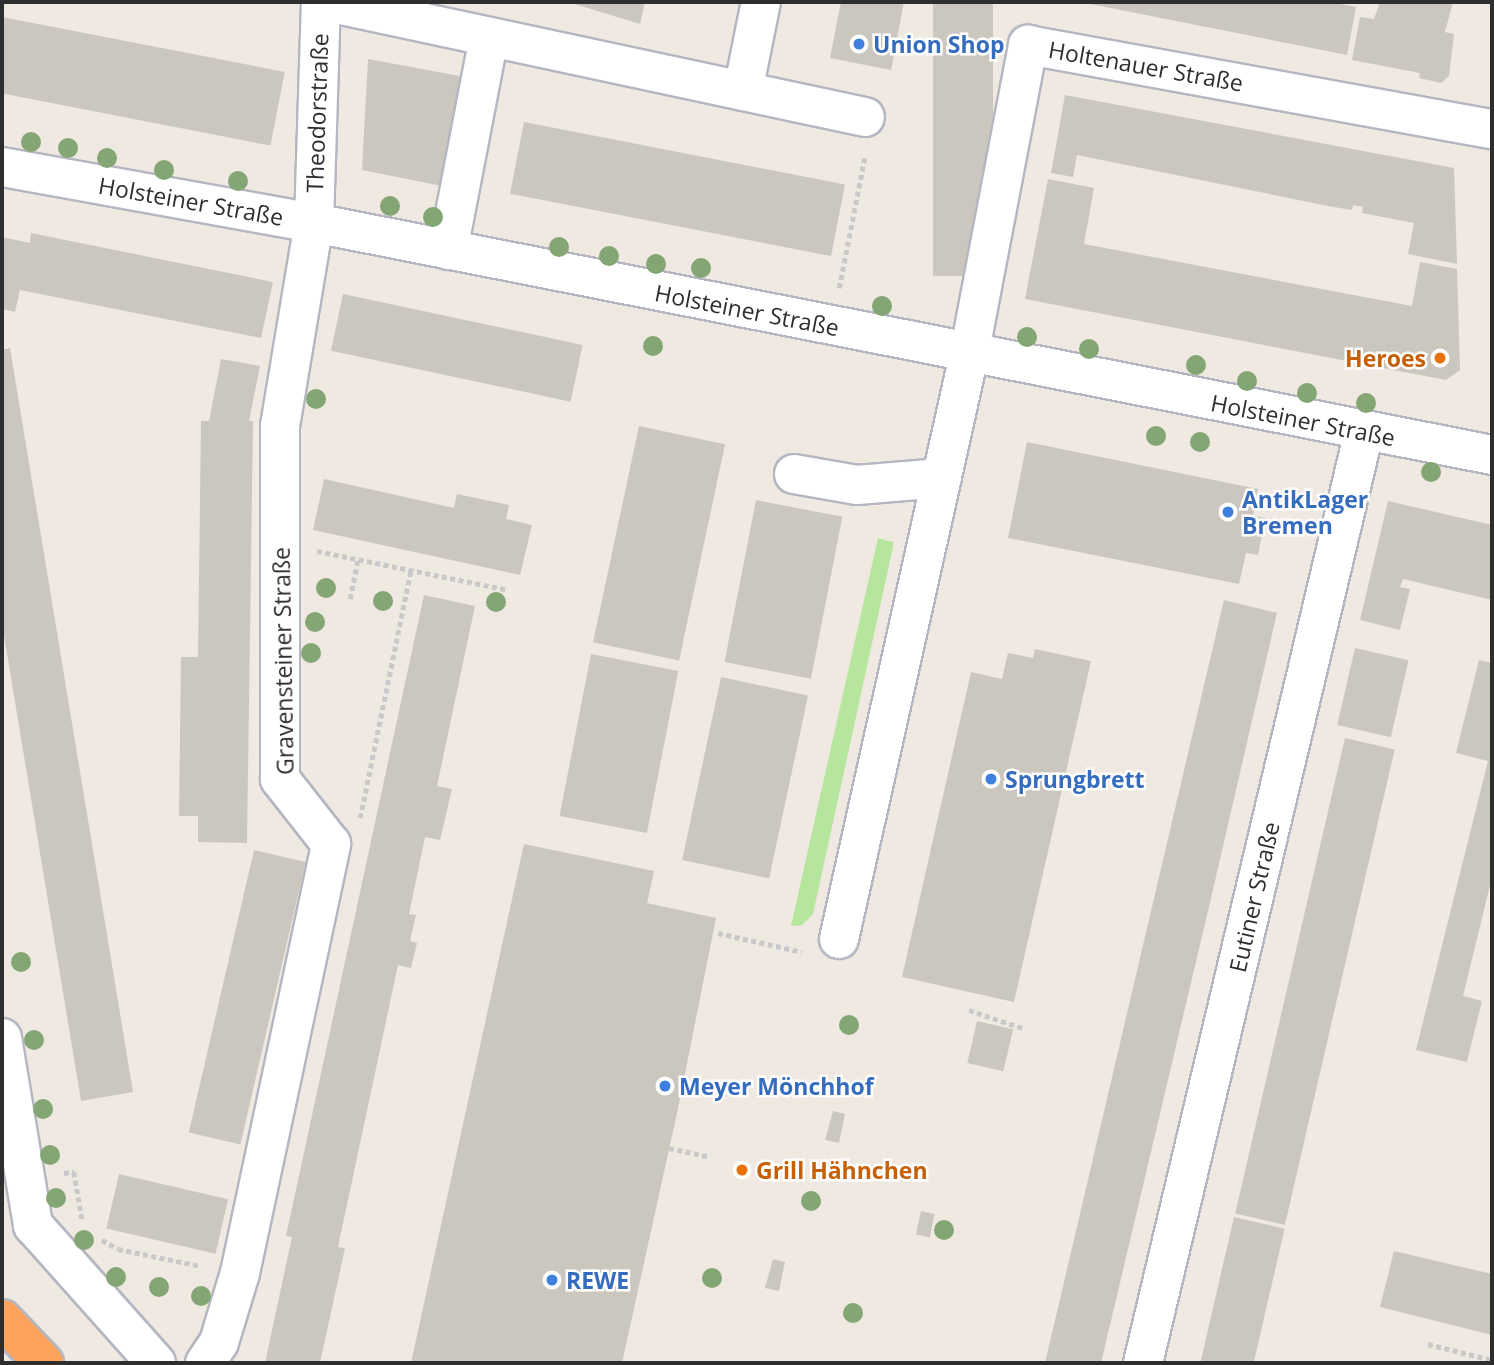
<!DOCTYPE html>
<html>
<head>
<meta charset="utf-8">
<style>
  body { margin:0 }
  #map { position:relative; width:1494px; height:1365px; overflow:hidden; background:#efe9e1; font-family:"Open Sans",sans-serif }
  div>[style] { position:absolute }
  [style*='--x'] { left:calc(var(--x)*1px); top:calc(var(--y)*1px); width:calc(var(--w)*1px); rotate:calc(var(--a)*1deg) }
  .green>* { inset:0; background:#b6e59e }
  .building>* { inset:0; background:#cbc7bf; transform-origin:0 0 }
  .path>* { height:4.5px; margin-top:-2.25px; transform-origin:0; background:repeating-linear-gradient(90deg,#c9c9c9 0 5px,transparent 0 8.5px) }
  .roads { filter:drop-shadow(2px 0 #b4b7c1) drop-shadow(-2px 0 #b4b7c1) drop-shadow(0 2px #b4b7c1) drop-shadow(0 -2px #b4b7c1) }
  .minor>* { height:38px; margin:-19px; padding:0 19px; transform-origin:19px; border-radius:19px; background:#fff }
  .highway>* { height:38px; margin:-19px; padding:0 19px; transform-origin:19px; border-radius:19px; background:#ffa35c }
  .trees>* { width:20px; height:20px; margin:-10px; border-radius:50%; background:#84a574 }
  .dots>* { width:19px; height:19px; translate:-50% -50%; box-sizing:border-box; border:4px solid #fff; border-radius:50% }
  span { translate:-50% -50%; white-space:nowrap; text-align:center; line-height:1.15; -webkit-text-stroke:5px #fff; paint-order:stroke }
  .shop-label { font-size:23px; color:#366cbe; font-weight:700 }
  .left { translate:0 -50%; text-align:left }
  .street-label { font-size:23px; color:#2e2e2e }
  .food-label { font-size:23px; color:#c56008; font-weight:700 }
  .right { translate:-100% -50%; text-align:right }
  .frame { position:absolute; inset:0; border:4px solid #2e2e2e; pointer-events:none }
</style>
</head>
<body>
<div id="map">
  <div class="green">
    <div style="clip-path:polygon(878px 538px,893px 542px,893px 547px,813px 914px,802px 925px,791px 926px)"></div>
  </div>
  <div class="building">
    <div style="clip-path:polygon(568px 2px,645px 2px,640px 24px)"></div>
    <div style="clip-path:polygon(841px 2px,904px 2px,891px 70px,830px 58px)"></div>
    <div style="left:933px;top:2px;width:60px;height:274px"></div>
    <div style="clip-path:polygon(1080px 2px,1331px 2px,1356px 7px,1347px 55px)"></div>
    <div style="clip-path:polygon(1380px 2px,1453px 2px,1445px 32px,1454px 34px,1449px 76px,1441px 83px,1419px 78px,1420px 73px,1352px 60px,1360px 17px,1374px 19px)"></div>
    <div style="left:2px;top:17px;width:288px;height:75px;rotate:11deg"></div>
    <div style="clip-path:polygon(368px 59px,465px 77px,442px 186px,362px 170px)"></div>
    <div style="clip-path:polygon(1065px 95px,1454px 168px,1457px 264px,1408px 254px,1414px 223px,1362px 213px,1363px 207px,1353px 205px,1352px 210px,1328px 206px,1077px 155px,1073px 177px,1051px 173px)"></div>
    <div style="left:524px;top:122px;width:327px;height:73px;rotate:11deg"></div>
    <div style="clip-path:polygon(1048px 179px,1094px 188px,1084px 244px,1412px 306px,1420px 262px,1457px 269px,1460px 370px,1446px 380px,1025px 299px)"></div>
    <div style="clip-path:polygon(31px 233px,273px 282px,261px 338px,20px 290px,15px 312px,2px 309px,2px 237px,30px 243px)"></div>
    <div style="left:343px;top:294px;width:245px;height:58px;rotate:12deg"></div>
    <div style="clip-path:polygon(10px 348px,133px 1092px,81px 1101px,2px 623px,2px 350px)"></div>
    <div style="clip-path:polygon(221px 359px,260px 366px,249px 421px,253px 421px,247px 843px,198px 842px,198px 816px,179px 816px,181px 657px,198px 657px,201px 421px,209px 421px)"></div>
    <div style="left:639px;top:426px;width:88px;height:221px;rotate:12deg"></div>
    <div style="clip-path:polygon(1027px 442px,1258px 489px,1253px 516px,1265px 518px,1258px 555px,1246px 553px,1239px 584px,1008px 538px)"></div>
    <div style="clip-path:polygon(324px 479px,454px 508px,457px 494px,509px 505px,506px 519px,532px 525px,520px 575px,313px 530px)"></div>
    <div style="left:756px;top:500px;width:88px;height:165px;rotate:11deg"></div>
    <div style="clip-path:polygon(1388px 501px,1492px 525px,1492px 600px,1403px 579px,1400px 587px,1410px 589px,1400px 630px,1360px 620px)"></div>
    <div style="clip-path:polygon(424px 595px,475px 606px,437px 786px,452px 789px,440px 840px,425px 837px,409px 914px,416px 915px,410px 941px,417px 943px,411px 968px,398px 965px,338px 1247px,345px 1248px,320px 1363px,265px 1363px,292px 1237px,286px 1236px)"></div>
    <div style="clip-path:polygon(1224px 600px,1277px 613px,1208px 911px,1101px 1363px,1045px 1363px)"></div>
    <div style="left:1355px;top:648px;width:55px;height:79px;rotate:13deg"></div>
    <div style="clip-path:polygon(1035px 649px,1091px 661px,1014px 1002px,902px 977px,971px 672px,1002px 679px,1008px 653px,1033px 658px)"></div>
    <div style="left:591px;top:654px;width:89px;height:165px;rotate:11deg"></div>
    <div style="clip-path:polygon(1479px 660px,1492px 663px,1492px 877px,1463px 996px,1482px 1001px,1467px 1062px,1416px 1050px,1488px 761px,1456px 753px)"></div>
    <div style="left:721px;top:677px;width:89px;height:187px;rotate:12deg"></div>
    <div style="left:1345px;top:738px;width:51px;height:488px;rotate:13deg"></div>
    <div style="clip-path:polygon(524px 844px,654px 871px,647px 903px,716px 918px,679px 1104px,622px 1363px,411px 1363px)"></div>
    <div style="left:254px;top:850px;width:53px;height:290px;rotate:13deg"></div>
    <div style="left:977px;top:1021px;width:37px;height:43px;rotate:13deg"></div>
    <div style="clip-path:polygon(833px 1111px,845px 1114px,839px 1143px,825px 1140px)"></div>
    <div style="left:119px;top:1174px;width:112px;height:56px;rotate:13deg"></div>
    <div style="left:921px;top:1211px;width:14px;height:24px;rotate:12deg"></div>
    <div style="left:1234px;top:1217px;width:52px;height:150px;rotate:13deg"></div>
    <div style="clip-path:polygon(1394px 1251px,1492px 1274px,1492px 1335px,1380px 1307px)"></div>
    <div style="clip-path:polygon(773px 1259px,785px 1262px,779px 1291px,765px 1288px)"></div>
  </div>
  <div class="path">
    <div style="--x:839;--y:288;--w:135;--a:-78.9"></div>
    <div style="--x:317;--y:551;--w:195;--a:11.5"></div>
    <div style="--x:350;--y:599;--w:41;--a:-78.7"></div>
    <div style="--x:360;--y:818;--w:253;--a:-78.4"></div>
    <div style="--x:718;--y:933;--w:86;--a:12.7"></div>
    <div style="--x:969;--y:1010;--w:59;--a:18.7"></div>
    <div style="--x:669;--y:1148;--w:39;--a:12"></div>
    <div style="--x:64;--y:1173;--w:10;--a:-6"></div>
    <div style="--x:74;--y:1172;--w:48;--a:80.3"></div>
    <div style="--x:102;--y:1240;--w:18;--a:29"></div>
    <div style="--x:118;--y:1249;--w:85;--a:11.6"></div>
    <div style="--x:1428;--y:1344;--w:66;--a:14"></div>
  </div>
  <div class="roads">
    <div class="minor">
      <div style="--x:327;--y:2;--w:550;--a:12.07"></div>
      <div style="--x:743;--y:91;--w:91;--a:-78.6"></div>
      <div style="--x:2;--y:167;--w:317;--a:10.2"></div>
      <div style="--x:314;--y:223;--w:1201;--a:11.14"></div>
      <div style="--x:448;--y:250;--w:217;--a:-79.1"></div>
      <div style="--x:794;--y:474;--w:64;--a:9.9"></div>
      <div style="--x:857;--y:485;--w:85;--a:-4.7"></div>
      <div style="--x:839;--y:939;--w:598;--a:-77.45"></div>
      <div style="--x:969;--y:355;--w:316;--a:-79.2"></div>
      <div style="--x:1028;--y:45;--w:472;--a:10.3"></div>
      <div style="--x:2;--y:1038;--w:190;--a:80.6"></div>
      <div style="--x:33;--y:1225;--w:185;--a:48.3"></div>
      <div style="--x:205;--y:1363;--w:25;--a:-56"></div>
      <div style="--x:219;--y:1342;--w:72;--a:-73.1"></div>
      <div style="--x:240;--y:1273;--w:439;--a:-78"></div>
      <div style="--x:331;--y:844;--w:83;--a:-128.1"></div>
      <div style="--x:280;--y:779;--w:353;--a:-90"></div>
      <div style="--x:280;--y:426;--w:206;--a:-80.5"></div>
      <div style="--x:314;--y:223;--w:221;--a:-88.2"></div>
      <div style="--x:1143;--y:1363;--w:957;--a:-76.65"></div>
    </div>
    <div class="highway">
      <div style="--x:2;--y:1319;--w:61;--a:46.3"></div>
    </div>
  </div>
  <div class="trees">
    <div style="left:31px;top:142px"></div>
    <div style="left:68px;top:148px"></div>
    <div style="left:107px;top:158px"></div>
    <div style="left:164px;top:170px"></div>
    <div style="left:238px;top:181px"></div>
    <div style="left:390px;top:206px"></div>
    <div style="left:433px;top:217px"></div>
    <div style="left:559px;top:247px"></div>
    <div style="left:609px;top:256px"></div>
    <div style="left:656px;top:264px"></div>
    <div style="left:701px;top:268px"></div>
    <div style="left:882px;top:306px"></div>
    <div style="left:1027px;top:337px"></div>
    <div style="left:653px;top:346px"></div>
    <div style="left:1089px;top:349px"></div>
    <div style="left:1196px;top:365px"></div>
    <div style="left:1247px;top:381px"></div>
    <div style="left:1307px;top:393px"></div>
    <div style="left:316px;top:399px"></div>
    <div style="left:1366px;top:403px"></div>
    <div style="left:1156px;top:436px"></div>
    <div style="left:1200px;top:442px"></div>
    <div style="left:1431px;top:472px"></div>
    <div style="left:326px;top:588px"></div>
    <div style="left:383px;top:601px"></div>
    <div style="left:496px;top:602px"></div>
    <div style="left:315px;top:622px"></div>
    <div style="left:311px;top:653px"></div>
    <div style="left:21px;top:962px"></div>
    <div style="left:849px;top:1025px"></div>
    <div style="left:34px;top:1040px"></div>
    <div style="left:43px;top:1109px"></div>
    <div style="left:50px;top:1155px"></div>
    <div style="left:56px;top:1198px"></div>
    <div style="left:811px;top:1201px"></div>
    <div style="left:944px;top:1230px"></div>
    <div style="left:84px;top:1240px"></div>
    <div style="left:116px;top:1277px"></div>
    <div style="left:712px;top:1278px"></div>
    <div style="left:159px;top:1287px"></div>
    <div style="left:201px;top:1296px"></div>
    <div style="left:853px;top:1313px"></div>
  </div>
  <div class="dots">
    <div style="left:859px;top:44px;background:#3f7fe0"></div>
    <div style="left:1440px;top:358px;background:#e8710a"></div>
    <div style="left:1228px;top:512px;background:#3f7fe0"></div>
    <div style="left:991px;top:779px;background:#3f7fe0"></div>
    <div style="left:665px;top:1086px;background:#3f7fe0"></div>
    <div style="left:742px;top:1170px;background:#e8710a"></div>
    <div style="left:552px;top:1280px;background:#3f7fe0"></div>
  </div>
  <div class="shop-label">
    <span class="left" style="left:873px;top:44px">Union Shop</span>
    <span class="left" style="left:1242px;top:512px">AntikLager<br>Bremen</span>
    <span class="left" style="left:1005px;top:779px">Sprungbrett</span>
    <span class="left" style="left:679px;top:1086px">Meyer Mönchhof</span>
    <span class="left" style="left:566px;top:1280px">REWE</span>
  </div>
  <div class="street-label">
    <span style="left:1146px;top:66px;rotate:10deg">Holtenauer Straße</span>
    <span style="left:317px;top:113px;rotate:-88deg">Theodorstraße</span>
    <span style="left:191px;top:201px;rotate:10deg">Holsteiner Straße</span>
    <span style="left:747px;top:310px;rotate:11deg">Holsteiner Straße</span>
    <span style="left:1303px;top:420px;rotate:11deg">Holsteiner Straße</span>
    <span style="left:283px;top:661px;rotate:-91deg">Gravensteiner Straße</span>
    <span style="left:1254px;top:897px;rotate:-77deg">Eutiner Straße</span>
  </div>
  <div class="food-label">
    <span class="right" style="left:1426px;top:358px">Heroes</span>
    <span class="left" style="left:756px;top:1170px">Grill Hähnchen</span>
  </div>
  <div class="frame"></div>
</div>
</body>
</html>
